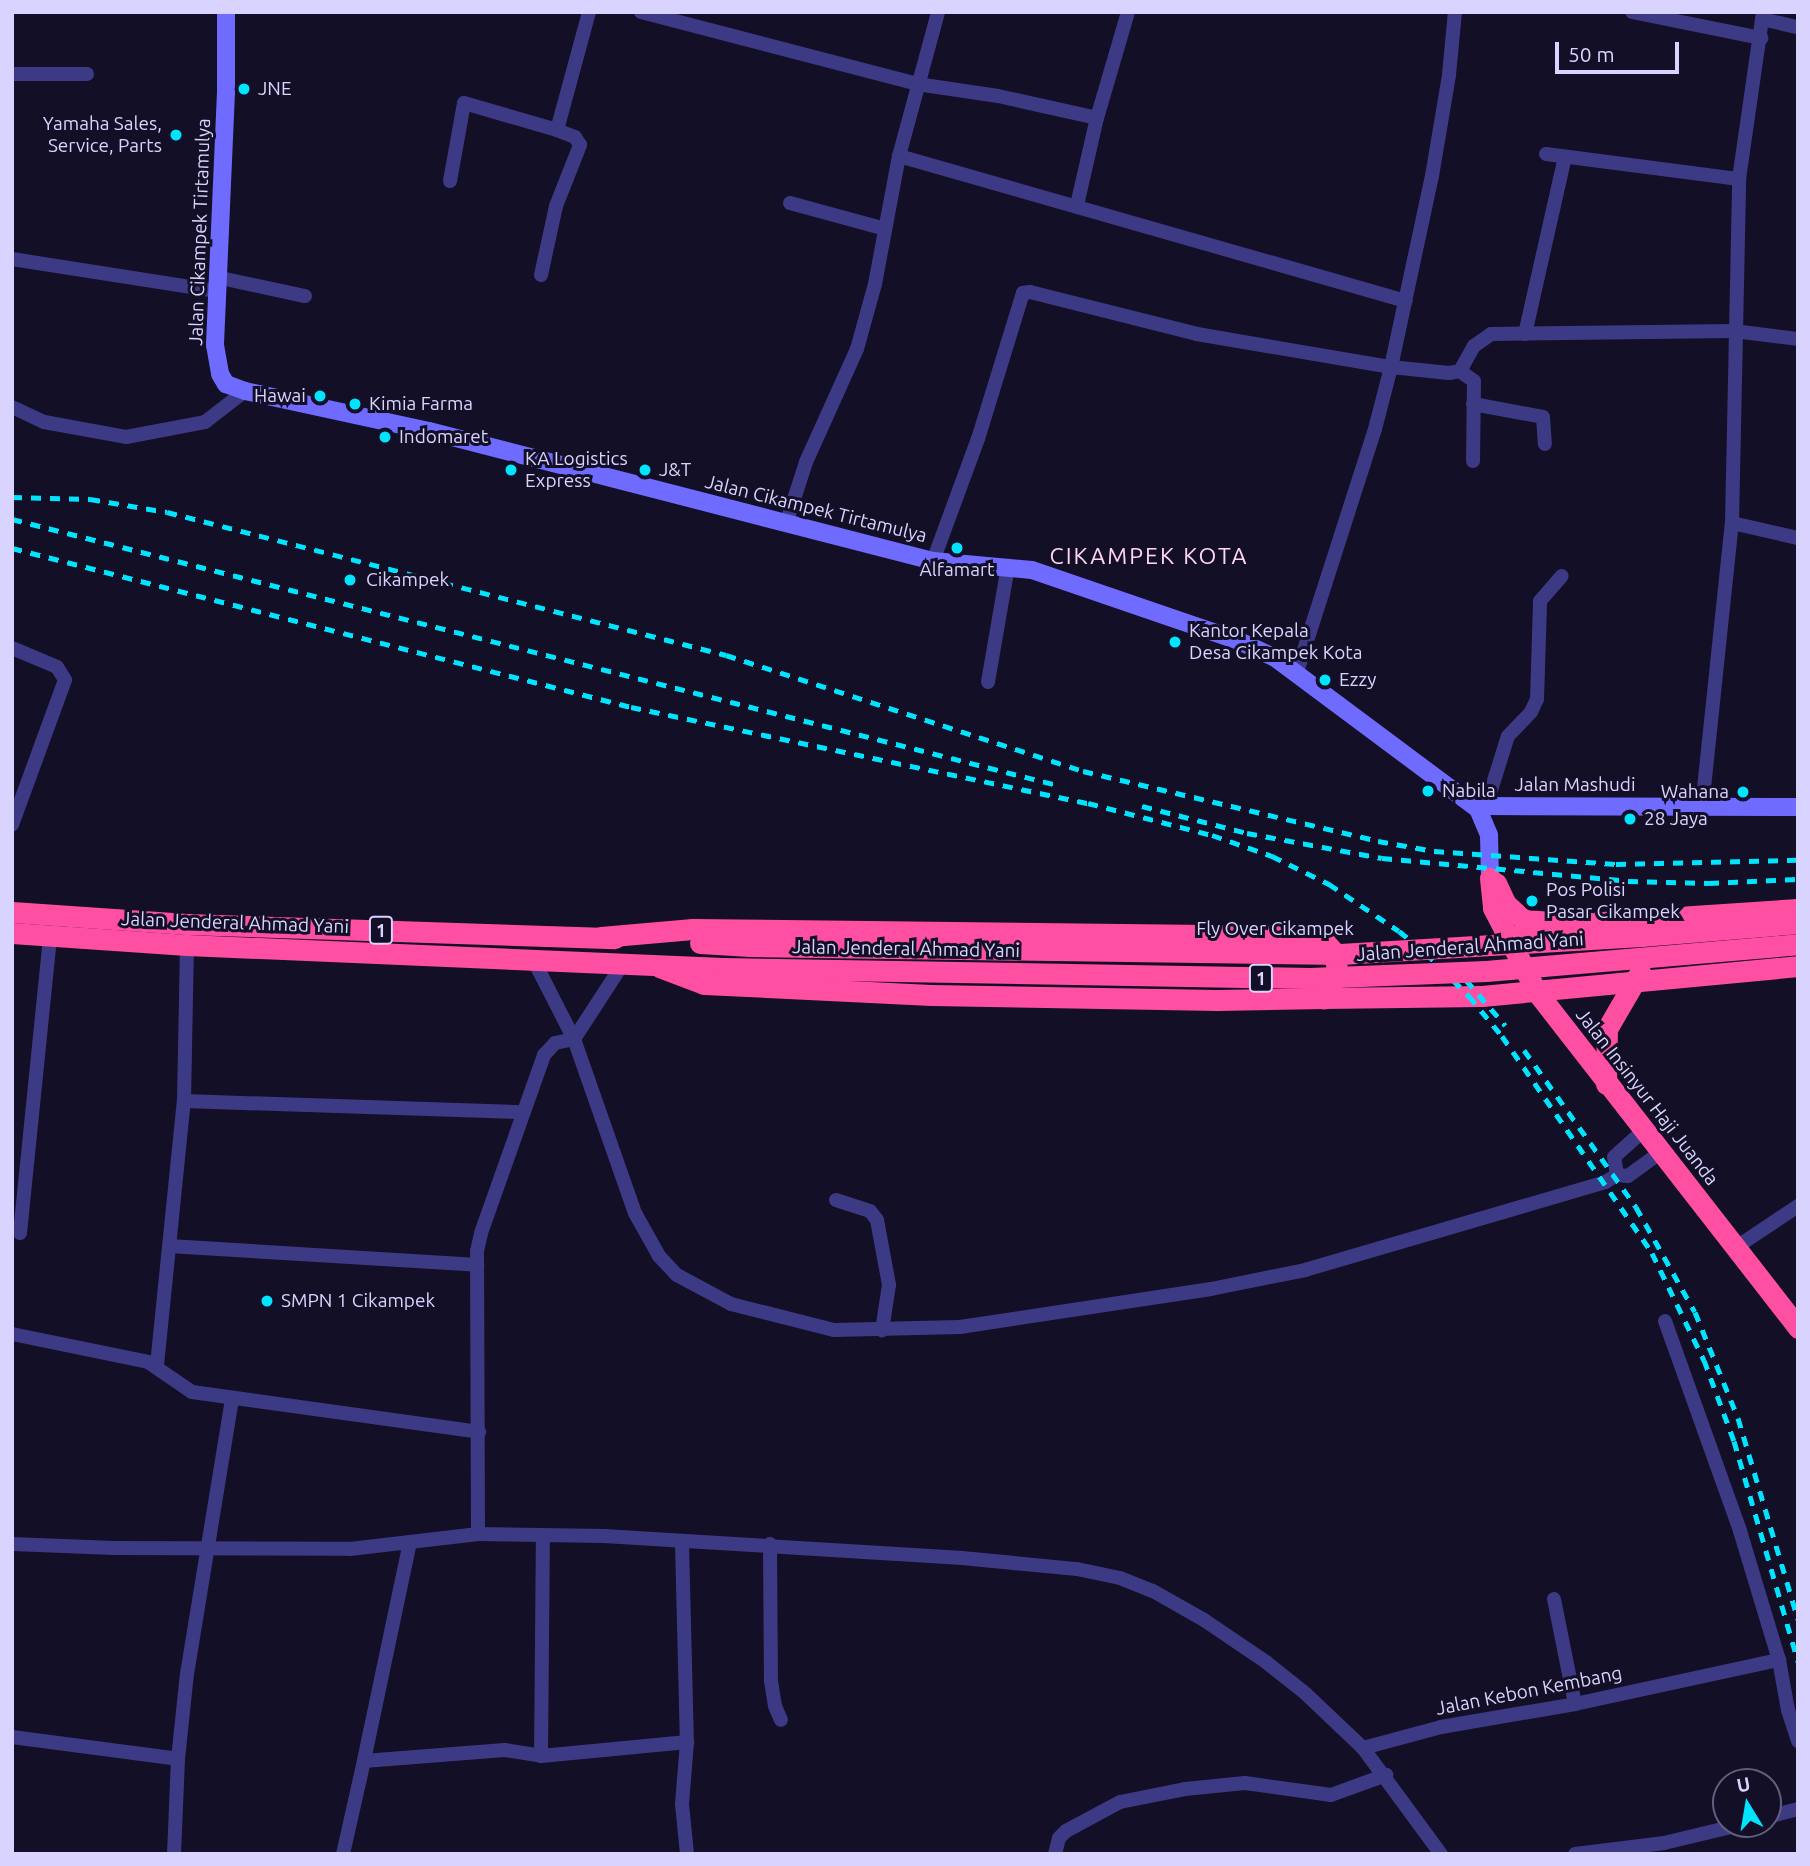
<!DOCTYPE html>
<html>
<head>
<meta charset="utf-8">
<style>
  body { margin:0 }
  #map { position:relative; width:1810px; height:1866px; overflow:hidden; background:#130f26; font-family:Ubuntu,sans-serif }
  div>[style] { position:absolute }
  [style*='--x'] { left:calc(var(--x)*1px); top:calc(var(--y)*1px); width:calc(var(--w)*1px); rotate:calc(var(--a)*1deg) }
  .street>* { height:14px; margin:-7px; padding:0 7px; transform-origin:7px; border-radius:7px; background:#3d3a85 }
  .secondary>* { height:18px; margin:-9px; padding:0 9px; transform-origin:9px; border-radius:9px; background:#6f6bff }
  .highway>* { height:21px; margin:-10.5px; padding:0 10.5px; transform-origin:10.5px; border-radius:10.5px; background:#ff4fa3 }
  .rail>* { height:5px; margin-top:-2.5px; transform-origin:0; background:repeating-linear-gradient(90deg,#00e5ff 0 10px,transparent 0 19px) }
  .highway-bridge>* { height:21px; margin:-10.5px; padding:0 10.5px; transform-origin:10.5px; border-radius:10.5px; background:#ff4fa3 }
  .dots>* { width:19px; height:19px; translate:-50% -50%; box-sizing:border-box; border:4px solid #130f26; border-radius:50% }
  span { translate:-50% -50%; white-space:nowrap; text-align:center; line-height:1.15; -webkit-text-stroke:6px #130f26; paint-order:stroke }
  .shield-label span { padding:2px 5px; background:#130f26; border:2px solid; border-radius:5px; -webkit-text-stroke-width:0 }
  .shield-label { font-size:18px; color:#d9d4ff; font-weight:700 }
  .poi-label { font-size:19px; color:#d9d4ff }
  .left { translate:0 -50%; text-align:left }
  .right { translate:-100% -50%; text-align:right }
  .street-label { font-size:19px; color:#d9d4ff }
  .quarter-label { font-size:23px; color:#ffd6f0; letter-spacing:2px }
  .frame { position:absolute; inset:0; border:14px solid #d9d4ff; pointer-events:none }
  .north { position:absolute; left:1712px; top:1768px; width:70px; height:70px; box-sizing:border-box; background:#130f26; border:2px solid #625e7d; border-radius:50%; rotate:349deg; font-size:19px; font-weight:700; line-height:28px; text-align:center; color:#d9d4ff }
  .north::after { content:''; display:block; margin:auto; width:24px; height:32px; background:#00e5ff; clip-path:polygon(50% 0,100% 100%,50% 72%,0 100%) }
  .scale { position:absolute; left:1555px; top:42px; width:124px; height:32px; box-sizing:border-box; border:4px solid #d9d4ff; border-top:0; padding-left:9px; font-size:21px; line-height:24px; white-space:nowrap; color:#d9d4ff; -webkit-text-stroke:5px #130f26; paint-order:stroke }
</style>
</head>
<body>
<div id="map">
  <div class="street">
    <div style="--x:641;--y:12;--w:285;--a:14.6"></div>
    <div style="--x:917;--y:84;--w:82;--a:8.4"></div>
    <div style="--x:998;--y:96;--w:101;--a:12.5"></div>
    <div style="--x:1632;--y:12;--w:132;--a:11.4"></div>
    <div style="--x:1762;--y:19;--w:37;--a:13"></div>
    <div style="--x:12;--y:74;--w:75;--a:0"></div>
    <div style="--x:1546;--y:154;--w:195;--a:7.4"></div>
    <div style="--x:899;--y:156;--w:527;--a:15.96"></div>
    <div style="--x:450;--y:181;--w:79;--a:-79.8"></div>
    <div style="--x:464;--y:103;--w:97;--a:16.2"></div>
    <div style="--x:557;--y:130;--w:122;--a:-74.8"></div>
    <div style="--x:790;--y:203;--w:98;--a:15.3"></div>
    <div style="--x:1077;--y:205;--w:89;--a:-77.1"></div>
    <div style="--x:1097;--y:118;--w:110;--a:-73.7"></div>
    <div style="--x:12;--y:259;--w:206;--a:8.9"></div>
    <div style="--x:541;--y:275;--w:71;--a:-77.7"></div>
    <div style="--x:556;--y:206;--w:66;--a:-68.5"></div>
    <div style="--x:580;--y:145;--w:9;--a:-122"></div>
    <div style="--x:575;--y:137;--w:19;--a:-159"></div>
    <div style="--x:216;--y:277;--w:91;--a:12.1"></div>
    <div style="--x:1525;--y:334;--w:181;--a:-77.3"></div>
    <div style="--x:1460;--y:371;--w:17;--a:36"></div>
    <div style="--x:1474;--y:381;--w:80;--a:90.7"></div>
    <div style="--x:1473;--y:404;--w:71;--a:10.5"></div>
    <div style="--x:1543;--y:417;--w:27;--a:86"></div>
    <div style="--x:12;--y:407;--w:35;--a:25"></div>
    <div style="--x:44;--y:422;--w:83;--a:10.4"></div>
    <div style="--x:126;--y:437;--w:80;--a:-10.8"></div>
    <div style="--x:205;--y:422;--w:51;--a:-37.8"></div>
    <div style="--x:1732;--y:523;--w:68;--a:12.8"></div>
    <div style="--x:786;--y:524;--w:65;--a:-72.1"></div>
    <div style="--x:806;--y:462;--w:124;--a:-65.7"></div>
    <div style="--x:857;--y:349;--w:67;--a:-74.5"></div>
    <div style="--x:875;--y:284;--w:130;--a:-79.4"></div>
    <div style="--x:899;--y:156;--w:149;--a:-74.8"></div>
    <div style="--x:933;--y:561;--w:130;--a:-69.8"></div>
    <div style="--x:978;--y:439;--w:153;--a:-72.9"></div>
    <div style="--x:1023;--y:293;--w:7;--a:-8"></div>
    <div style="--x:1030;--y:292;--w:172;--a:14.1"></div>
    <div style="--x:1197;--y:334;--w:197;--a:9.7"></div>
    <div style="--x:1391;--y:367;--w:58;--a:5.9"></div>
    <div style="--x:1449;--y:373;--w:11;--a:-10"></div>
    <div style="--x:1460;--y:371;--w:29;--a:-61"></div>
    <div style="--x:1474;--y:346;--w:21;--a:-35"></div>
    <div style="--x:1491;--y:334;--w:243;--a:-0.7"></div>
    <div style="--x:1734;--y:331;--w:64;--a:7.1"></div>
    <div style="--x:12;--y:648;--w:49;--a:22.9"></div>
    <div style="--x:57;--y:667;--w:15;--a:58"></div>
    <div style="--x:65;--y:680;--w:154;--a:110.1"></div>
    <div style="--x:1296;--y:675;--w:258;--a:-72.2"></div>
    <div style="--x:1375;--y:429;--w:64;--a:-75.5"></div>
    <div style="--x:1391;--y:367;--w:195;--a:-77.9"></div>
    <div style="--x:1432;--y:176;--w:102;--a:-80.4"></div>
    <div style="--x:1449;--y:75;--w:63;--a:-84.6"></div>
    <div style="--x:988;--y:682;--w:118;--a:-80.2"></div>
    <div style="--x:1486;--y:806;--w:73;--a:-72.6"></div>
    <div style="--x:1508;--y:736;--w:33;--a:-46"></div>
    <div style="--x:1531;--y:712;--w:14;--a:-65"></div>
    <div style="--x:1537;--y:699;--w:98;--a:-88.2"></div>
    <div style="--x:1540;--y:601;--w:33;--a:-49"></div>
    <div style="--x:1702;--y:807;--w:286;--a:-84"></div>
    <div style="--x:1732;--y:523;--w:344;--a:-88.8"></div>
    <div style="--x:1739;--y:179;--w:169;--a:-81.8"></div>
    <div style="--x:534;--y:961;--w:88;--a:62.9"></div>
    <div style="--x:574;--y:1039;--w:184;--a:70.7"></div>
    <div style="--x:635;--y:1213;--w:49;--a:60.8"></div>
    <div style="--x:659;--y:1256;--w:26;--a:47"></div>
    <div style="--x:677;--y:1275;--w:61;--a:28.2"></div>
    <div style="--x:731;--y:1304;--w:106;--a:14.2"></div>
    <div style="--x:834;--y:1330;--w:126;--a:-1.4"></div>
    <div style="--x:960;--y:1327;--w:254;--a:-8.6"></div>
    <div style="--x:1211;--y:1289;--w:96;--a:-11.4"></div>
    <div style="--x:1305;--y:1270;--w:313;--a:-16.3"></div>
    <div style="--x:1605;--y:1182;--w:14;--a:-30"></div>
    <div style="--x:1617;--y:1175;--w:11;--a:5"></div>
    <div style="--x:1628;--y:1176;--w:41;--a:-36"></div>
    <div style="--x:184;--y:1101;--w:338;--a:1.9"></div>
    <div style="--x:1617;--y:1175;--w:18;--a:-99"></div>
    <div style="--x:1614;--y:1157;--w:40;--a:-42"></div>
    <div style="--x:836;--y:1200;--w:36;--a:18"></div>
    <div style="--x:870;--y:1211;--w:11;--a:52"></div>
    <div style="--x:877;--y:1220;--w:66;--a:79.5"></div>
    <div style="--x:889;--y:1285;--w:46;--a:98.8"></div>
    <div style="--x:20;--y:1233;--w:298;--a:-84.2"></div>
    <div style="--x:169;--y:1246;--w:309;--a:3.5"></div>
    <div style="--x:1735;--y:1248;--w:76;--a:-33.7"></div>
    <div style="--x:1665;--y:1321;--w:223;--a:70.3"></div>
    <div style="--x:1740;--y:1531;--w:135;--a:73.2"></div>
    <div style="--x:1779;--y:1660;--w:51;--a:79.8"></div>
    <div style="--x:1788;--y:1710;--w:33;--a:72"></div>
    <div style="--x:12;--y:1334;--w:139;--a:11.6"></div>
    <div style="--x:148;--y:1362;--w:53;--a:34.3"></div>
    <div style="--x:192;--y:1392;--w:290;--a:7.9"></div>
    <div style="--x:157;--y:1365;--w:265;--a:-84.2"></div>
    <div style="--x:184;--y:1101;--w:156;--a:-88.9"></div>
    <div style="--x:478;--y:1534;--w:283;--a:-90.2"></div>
    <div style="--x:477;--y:1251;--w:18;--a:-77"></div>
    <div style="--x:481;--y:1233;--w:189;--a:-70.5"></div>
    <div style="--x:544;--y:1055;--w:16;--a:-47"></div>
    <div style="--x:555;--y:1043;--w:19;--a:-12"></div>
    <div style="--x:574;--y:1039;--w:88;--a:-57"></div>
    <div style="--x:410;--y:1542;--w:224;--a:101.9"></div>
    <div style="--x:364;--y:1761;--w:141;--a:-4.5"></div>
    <div style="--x:505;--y:1750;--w:36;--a:9"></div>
    <div style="--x:541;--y:1756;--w:147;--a:-5.5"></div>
    <div style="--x:682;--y:1542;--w:200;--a:88.6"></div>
    <div style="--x:687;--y:1742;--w:62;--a:94.6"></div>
    <div style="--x:682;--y:1804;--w:50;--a:84.3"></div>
    <div style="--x:12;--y:1544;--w:102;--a:2.2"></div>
    <div style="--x:114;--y:1548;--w:236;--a:0.2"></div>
    <div style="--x:350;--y:1549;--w:129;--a:-6.7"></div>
    <div style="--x:478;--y:1534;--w:126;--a:0.9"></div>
    <div style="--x:604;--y:1536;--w:359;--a:3.5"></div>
    <div style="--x:962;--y:1558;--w:116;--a:5.5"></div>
    <div style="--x:1077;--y:1569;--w:44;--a:11.8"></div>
    <div style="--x:1120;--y:1578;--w:35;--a:22"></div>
    <div style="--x:1153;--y:1591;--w:59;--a:29.6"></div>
    <div style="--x:1204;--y:1620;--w:75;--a:34.1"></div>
    <div style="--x:1266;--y:1662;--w:50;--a:38.5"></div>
    <div style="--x:1305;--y:1693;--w:80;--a:43.5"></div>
    <div style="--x:1363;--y:1748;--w:132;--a:53.7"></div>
    <div style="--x:770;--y:1544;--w:137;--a:89.6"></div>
    <div style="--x:771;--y:1681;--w:25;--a:81"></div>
    <div style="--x:775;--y:1706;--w:15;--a:67"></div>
    <div style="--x:1554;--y:1599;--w:107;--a:78.7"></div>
    <div style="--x:12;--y:1737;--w:167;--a:7.5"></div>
    <div style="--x:1363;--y:1748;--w:81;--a:-15.1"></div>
    <div style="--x:1441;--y:1727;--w:136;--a:-9.7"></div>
    <div style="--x:1575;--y:1704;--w:209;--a:-12.2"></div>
    <div style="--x:541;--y:1756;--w:220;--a:-89.5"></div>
    <div style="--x:1768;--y:1817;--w:31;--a:-15"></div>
    <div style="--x:174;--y:1854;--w:95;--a:-87.6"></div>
    <div style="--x:178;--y:1759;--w:85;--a:-84"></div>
    <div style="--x:187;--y:1674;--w:280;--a:-80.7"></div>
    <div style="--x:343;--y:1854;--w:95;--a:-77.3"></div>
    <div style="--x:1055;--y:1854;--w:16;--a:-76"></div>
    <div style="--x:1059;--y:1838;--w:10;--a:-45"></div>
    <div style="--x:1066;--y:1831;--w:61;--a:-28.2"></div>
    <div style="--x:1120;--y:1802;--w:66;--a:-11.3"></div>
    <div style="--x:1185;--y:1789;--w:60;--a:-5.7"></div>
    <div style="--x:1245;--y:1783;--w:87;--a:7.9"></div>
    <div style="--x:1331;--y:1795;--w:59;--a:-20"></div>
    <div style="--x:1575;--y:1854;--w:90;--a:-7"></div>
    <div style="--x:1664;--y:1843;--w:81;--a:-13.5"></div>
  </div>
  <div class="secondary">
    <div style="--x:226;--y:12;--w:80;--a:90"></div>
    <div style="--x:226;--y:92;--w:253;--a:92.5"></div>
    <div style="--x:215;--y:345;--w:29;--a:80"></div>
    <div style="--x:220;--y:374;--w:12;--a:59"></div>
    <div style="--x:226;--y:384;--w:20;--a:20"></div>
    <div style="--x:245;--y:391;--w:188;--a:12.3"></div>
    <div style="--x:429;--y:431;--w:520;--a:14.46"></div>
    <div style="--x:933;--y:561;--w:99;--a:5.2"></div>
    <div style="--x:1032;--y:570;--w:219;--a:18.9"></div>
    <div style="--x:1239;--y:641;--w:38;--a:25"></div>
    <div style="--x:1274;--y:657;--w:254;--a:36.7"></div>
    <div style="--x:1478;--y:809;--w:28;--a:67"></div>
    <div style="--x:1489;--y:835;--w:43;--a:88.7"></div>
    <div style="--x:1478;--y:809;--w:9;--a:-21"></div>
    <div style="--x:1486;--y:806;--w:312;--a:0.2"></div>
  </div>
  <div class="highway">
    <div style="--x:1490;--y:878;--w:30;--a:84"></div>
    <div style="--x:1493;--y:908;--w:93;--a:62.6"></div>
    <div style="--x:1536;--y:991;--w:427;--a:52.1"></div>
    <div style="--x:1496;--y:883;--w:23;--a:65"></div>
    <div style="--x:1506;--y:904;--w:24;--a:42"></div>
    <div style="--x:1524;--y:920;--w:28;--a:4"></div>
    <div style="--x:12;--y:912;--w:175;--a:3.9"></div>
    <div style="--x:187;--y:924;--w:428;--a:1.9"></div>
    <div style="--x:12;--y:933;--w:175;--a:3.9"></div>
    <div style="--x:187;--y:945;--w:536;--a:2.46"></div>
    <div style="--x:601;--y:937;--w:92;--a:-5"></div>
    <div style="--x:693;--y:929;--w:610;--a:0.66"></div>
    <div style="--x:1303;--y:936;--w:22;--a:13"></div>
    <div style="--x:1324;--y:941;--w:13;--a:48"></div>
    <div style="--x:1333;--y:951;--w:22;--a:77"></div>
    <div style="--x:1338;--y:972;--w:30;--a:118"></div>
    <div style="--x:1324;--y:998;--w:107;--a:178.9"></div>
    <div style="--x:1217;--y:1000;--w:286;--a:-179"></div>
    <div style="--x:931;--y:995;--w:227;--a:-177.2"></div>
    <div style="--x:704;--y:984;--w:48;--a:-159.3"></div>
    <div style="--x:1511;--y:937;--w:62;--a:-12"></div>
    <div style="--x:1572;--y:924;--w:226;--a:-3.8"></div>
    <div style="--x:700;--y:943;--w:50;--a:3.4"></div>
    <div style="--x:1324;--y:998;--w:158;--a:-0.7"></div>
    <div style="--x:1482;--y:996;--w:317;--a:-5.4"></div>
    <div style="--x:1606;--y:1084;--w:55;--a:-89"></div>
    <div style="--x:1607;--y:1029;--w:66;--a:-59.9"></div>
  </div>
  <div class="rail">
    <div style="--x:12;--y:497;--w:78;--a:1.5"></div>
    <div style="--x:90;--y:499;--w:78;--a:9.6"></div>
    <div style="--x:167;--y:512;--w:577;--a:14.35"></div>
    <div style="--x:726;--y:655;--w:375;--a:18"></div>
    <div style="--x:1083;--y:771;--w:303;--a:13.3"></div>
    <div style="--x:1378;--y:841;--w:57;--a:10.1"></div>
    <div style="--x:1434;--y:851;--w:182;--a:4.1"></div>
    <div style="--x:1616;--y:864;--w:182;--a:-1.3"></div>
    <div style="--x:12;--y:519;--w:1078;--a:14.28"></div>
    <div style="--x:12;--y:548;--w:639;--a:14.41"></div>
    <div style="--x:631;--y:707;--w:467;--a:11.9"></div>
    <div style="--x:1088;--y:803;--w:128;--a:14.5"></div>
    <div style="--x:1212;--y:835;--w:64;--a:19.3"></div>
    <div style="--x:1272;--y:856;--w:64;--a:26.2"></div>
    <div style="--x:1329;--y:884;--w:84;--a:33.9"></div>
    <div style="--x:1399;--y:931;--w:35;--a:39"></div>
    <div style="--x:1426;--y:953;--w:61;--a:45"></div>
    <div style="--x:1469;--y:996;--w:52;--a:50.5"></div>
    <div style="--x:1502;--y:1036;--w:264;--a:55.3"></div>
    <div style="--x:1652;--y:1253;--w:119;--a:64.1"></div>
    <div style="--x:1704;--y:1360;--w:86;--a:69.7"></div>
    <div style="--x:1734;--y:1441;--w:230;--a:73.8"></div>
    <div style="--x:1142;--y:806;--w:108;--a:14.4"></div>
    <div style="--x:1247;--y:833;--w:137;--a:10.5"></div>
    <div style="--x:1382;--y:858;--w:247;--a:5.3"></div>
    <div style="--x:1628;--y:881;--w:81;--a:1.4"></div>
    <div style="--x:1709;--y:883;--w:89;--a:-2.6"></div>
    <div style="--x:1466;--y:980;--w:60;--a:49.1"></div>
    <div style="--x:1524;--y:1050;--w:193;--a:54.5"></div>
    <div style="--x:1636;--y:1207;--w:120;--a:60.7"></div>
    <div style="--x:1695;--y:1312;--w:114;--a:67.9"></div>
    <div style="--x:1738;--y:1418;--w:210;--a:73.4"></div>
  </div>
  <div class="highway-bridge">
    <div style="--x:750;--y:946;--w:590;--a:0.78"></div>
    <div style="--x:1340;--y:954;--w:302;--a:-3.4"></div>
    <div style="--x:1641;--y:936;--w:158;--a:-4.7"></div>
    <div style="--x:723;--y:968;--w:587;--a:0.98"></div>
    <div style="--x:1310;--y:978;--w:176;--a:-2.3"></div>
    <div style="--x:1486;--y:971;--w:313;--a:-4.9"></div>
  </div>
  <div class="dots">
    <div style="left:244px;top:89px;background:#00e5ff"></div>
    <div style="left:176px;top:135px;background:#00e5ff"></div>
    <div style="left:320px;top:396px;background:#00e5ff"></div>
    <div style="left:355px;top:404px;background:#00e5ff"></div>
    <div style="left:385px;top:437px;background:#00e5ff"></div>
    <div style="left:511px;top:470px;background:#00e5ff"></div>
    <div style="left:645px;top:470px;background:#00e5ff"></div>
    <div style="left:957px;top:548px;background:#00e5ff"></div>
    <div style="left:350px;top:580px;background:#00e5ff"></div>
    <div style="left:1175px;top:642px;background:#00e5ff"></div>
    <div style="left:1325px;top:680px;background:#00e5ff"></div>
    <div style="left:1428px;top:791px;background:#00e5ff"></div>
    <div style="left:1743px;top:792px;background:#00e5ff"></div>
    <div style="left:1630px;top:819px;background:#00e5ff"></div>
    <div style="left:1532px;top:901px;background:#00e5ff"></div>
    <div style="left:267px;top:1301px;background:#00e5ff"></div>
  </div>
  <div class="shield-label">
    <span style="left:381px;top:930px">1</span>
    <span style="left:1261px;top:978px">1</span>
  </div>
  <div class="poi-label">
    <span class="left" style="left:258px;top:89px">JNE</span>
    <span class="right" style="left:162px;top:135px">Yamaha Sales,<br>Service, Parts</span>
    <span class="right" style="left:306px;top:396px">Hawai</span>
    <span class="left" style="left:369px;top:404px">Kimia Farma</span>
    <span class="left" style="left:399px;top:437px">Indomaret</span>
    <span class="left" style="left:525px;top:470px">KA Logistics<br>Express</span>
    <span class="left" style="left:659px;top:470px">J&amp;T</span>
    <span style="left:957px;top:570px">Alfamart</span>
    <span class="left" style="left:366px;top:580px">Cikampek</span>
    <span class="left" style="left:1189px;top:642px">Kantor Kepala<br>Desa Cikampek Kota</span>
    <span class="left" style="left:1339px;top:680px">Ezzy</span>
    <span class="left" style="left:1442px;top:791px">Nabila</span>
    <span class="right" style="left:1729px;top:792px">Wahana</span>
    <span class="left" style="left:1644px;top:819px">28 Jaya</span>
    <span class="left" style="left:1546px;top:901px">Pos Polisi<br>Pasar Cikampek</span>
    <span class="left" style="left:281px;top:1301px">SMPN 1 Cikampek</span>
  </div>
  <div class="street-label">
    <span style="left:200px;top:232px;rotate:-88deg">Jalan Cikampek Tirtamulya</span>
    <span style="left:816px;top:509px;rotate:14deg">Jalan Cikampek Tirtamulya</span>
    <span style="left:1575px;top:785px">Jalan Mashudi</span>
    <span style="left:235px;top:923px;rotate:2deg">Jalan Jenderal Ahmad Yani</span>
    <span style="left:1275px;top:929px">Fly Over Cikampek</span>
    <span style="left:1470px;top:947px;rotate:-4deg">Jalan Jenderal Ahmad Yani</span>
    <span style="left:906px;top:949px;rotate:1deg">Jalan Jenderal Ahmad Yani</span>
    <span style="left:1647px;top:1097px;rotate:52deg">Jalan Insinyur Haji Juanda</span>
    <span style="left:1529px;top:1691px;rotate:-11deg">Jalan Kebon Kembang</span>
  </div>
  <div class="quarter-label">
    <span style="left:1149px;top:556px">CIKAMPEK KOTA</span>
  </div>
  <div class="frame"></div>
  <div class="north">U</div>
  <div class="scale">50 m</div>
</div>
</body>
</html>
